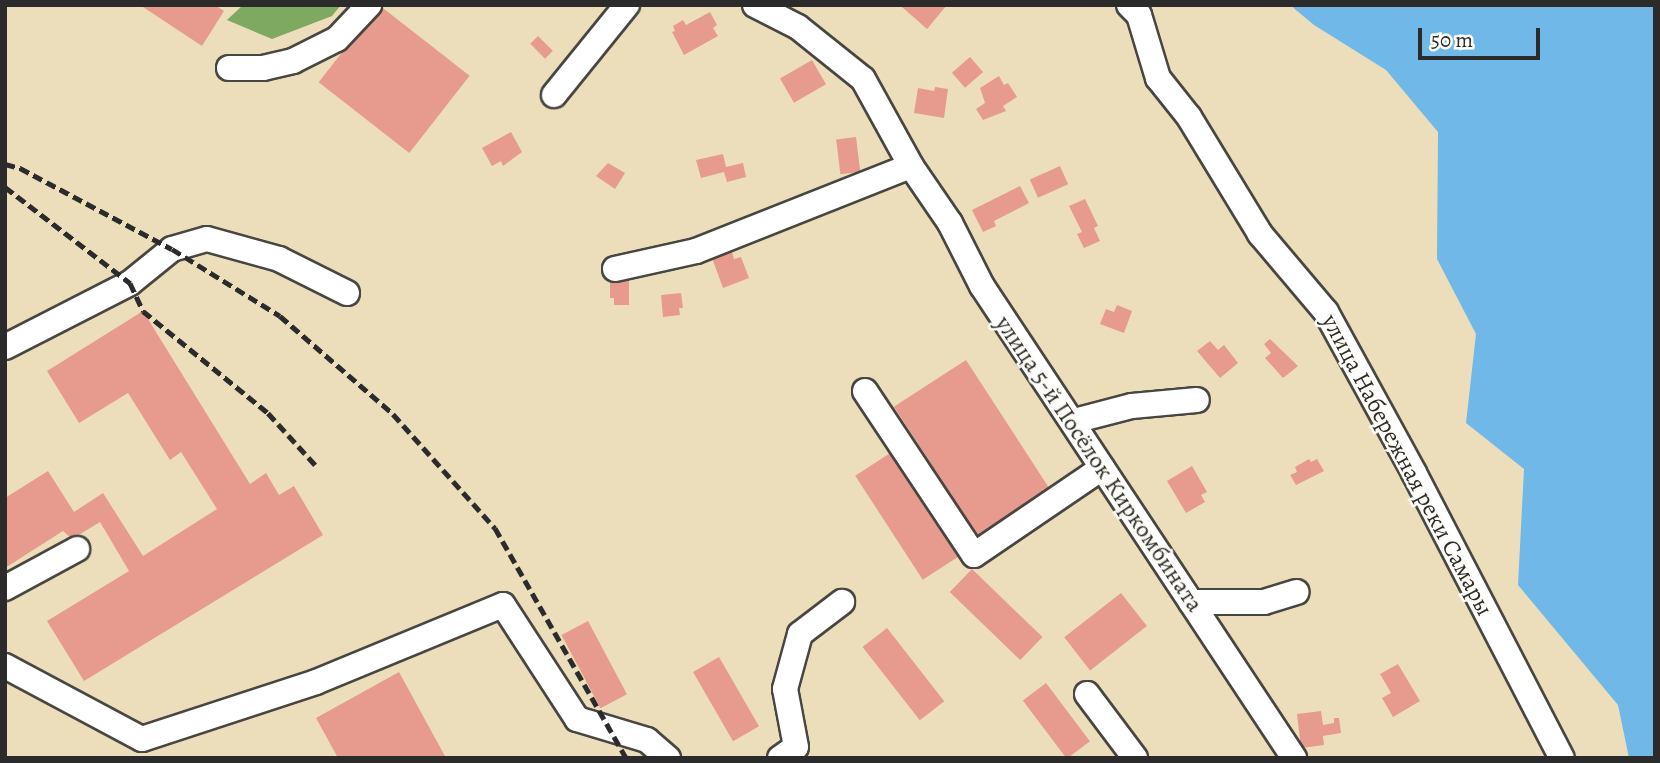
<!DOCTYPE html>
<html>
<head>
<meta charset="utf-8">
<style>
  body { margin:0 }
  #map { position:relative; width:1660px; height:763px; overflow:hidden; background:#ecdebb; font-family:Alegreya,serif }
  div>[style] { position:absolute }
  [style*='--x'] { left:calc(var(--x)*1px); top:calc(var(--y)*1px); width:calc(var(--w)*1px); rotate:calc(var(--a)*1deg) }
  .forest>* { inset:0; background:#7ea960 }
  .water>* { inset:0; background:#70b8e8 }
  .building>* { inset:0; background:#e79b8e; transform-origin:0 0 }
  .roads { filter:drop-shadow(2px 0 #484641) drop-shadow(-2px 0 #484641) drop-shadow(0 2px #484641) drop-shadow(0 -2px #484641) }
  .minor>* { height:24px; margin:-12px; padding:0 12px; transform-origin:12px; border-radius:12px; background:#fff }
  .rail>* { height:5px; margin-top:-2.5px; transform-origin:0; background:repeating-linear-gradient(90deg,#2b2b2b 0 10px,transparent 0 15px) }
  span { translate:-50% -50%; white-space:nowrap; text-align:center; line-height:1.15; -webkit-text-stroke:5px #fdfcf7; paint-order:stroke }
  .street-label { font-size:24px; color:#2b2b2b }
  .frame { position:absolute; inset:0; border:7px solid #2b2b2b; pointer-events:none }
  .scale { position:absolute; left:1418px; top:28px; width:122px; height:32px; box-sizing:border-box; border:4px solid #2b2b2b; border-top:0; padding-left:9px; font-size:21px; line-height:24px; white-space:nowrap; color:#2b2b2b; -webkit-text-stroke:5px #fdfcf7; paint-order:stroke }
</style>
</head>
<body>
<div id="map">
  <div class="forest">
    <div style="clip-path:polygon(243px 5px,341px 5px,332px 16px,272px 39px,227px 20px)"></div>
  </div>
  <div class="water">
    <div style="clip-path:polygon(1290px 5px,1655px 5px,1655px 758px,1629px 758px,1618px 705px,1518px 585px,1524px 469px,1466px 423px,1476px 334px,1437px 259px,1438px 132px,1386px 70px,1314px 25px)"></div>
  </div>
  <div class="building">
    <div style="clip-path:polygon(140px 5px,215px 5px,224px 11px,202px 46px)"></div>
    <div style="left:379px;top:5px;width:115px;height:98px;rotate:38deg"></div>
    <div style="clip-path:polygon(904px 5px,947px 5px,927px 29px,902px 7px)"></div>
    <div style="clip-path:polygon(710px 12px,717px 25px,713px 28px,718px 36px,684px 55px,672px 32px,675px 31px,673px 26px,683px 20px,686px 25px)"></div>
    <div style="left:538px;top:36px;width:21px;height:11px;rotate:45deg"></div>
    <div style="left:970px;top:57px;width:20px;height:24px;rotate:49deg"></div>
    <div style="left:812px;top:60px;width:28px;height:37px;rotate:60deg"></div>
    <div style="clip-path:polygon(999px 76px,1004px 85px,1008px 83px,1017px 97px,1003px 106px,1006px 111px,983px 120px,976px 109px,985px 103px,980px 88px)"></div>
    <div style="clip-path:polygon(935px 87px,948px 89px,944px 118px,914px 113px,918px 88px,934px 91px)"></div>
    <div style="clip-path:polygon(511px 132px,522px 152px,503px 166px,501px 161px,492px 166px,482px 148px)"></div>
    <div style="left:856px;top:137px;width:35px;height:20px;rotate:83deg"></div>
    <div style="clip-path:polygon(723px 154px,726px 167px,743px 163px,746px 177px,727px 182px,724px 172px,701px 178px,696px 160px)"></div>
    <div style="clip-path:polygon(608px 163px,625px 173px,615px 189px,596px 176px)"></div>
    <div style="left:1060px;top:166px;width:20px;height:33px;rotate:66deg"></div>
    <div style="clip-path:polygon(1020px 186px,1029px 203px,994px 221px,996px 226px,983px 232px,972px 210px)"></div>
    <div style="clip-path:polygon(1085px 199px,1098px 226px,1094px 228px,1100px 241px,1084px 248px,1077px 234px,1082px 232px,1069px 206px)"></div>
    <div style="clip-path:polygon(732px 252px,734px 259px,741px 257px,749px 278px,723px 288px,712px 258px,719px 253px,720px 256px)"></div>
    <div style="clip-path:polygon(610px 278px,629px 278px,629px 305px,614px 305px,614px 298px,610px 298px)"></div>
    <div style="clip-path:polygon(681px 293px,683px 308px,679px 308px,680px 315px,663px 317px,661px 295px)"></div>
    <div style="clip-path:polygon(1117px 305px,1132px 311px,1124px 333px,1100px 324px,1106px 309px,1114px 312px)"></div>
    <div style="clip-path:polygon(143px 311px,250px 484px,266px 473px,279px 495px,294px 486px,323px 535px,84px 681px,47px 621px,129px 571px,100px 522px,72px 539px,63px 531px,5px 568px,5px 498px,48px 471px,74px 512px,103px 493px,143px 556px,217px 509px,181px 452px,170px 460px,128px 393px,79px 423px,47px 371px)"></div>
    <div style="clip-path:polygon(1270px 339px,1298px 366px,1283px 378px,1265px 358px,1271px 353px,1264px 344px)"></div>
    <div style="clip-path:polygon(1210px 341px,1218px 350px,1224px 345px,1238px 363px,1220px 378px,1197px 351px)"></div>
    <div style="left:966px;top:360px;width:157px;height:86px;rotate:57deg"></div>
    <div style="left:898px;top:448px;width:124px;height:51px;rotate:57deg"></div>
    <div style="clip-path:polygon(1309px 459px,1311px 462px,1317px 459px,1324px 471px,1296px 485px,1290px 475px,1297px 472px,1295px 467px)"></div>
    <div style="clip-path:polygon(1192px 466px,1207px 492px,1201px 495px,1205px 502px,1186px 513px,1167px 481px)"></div>
    <div style="left:972px;top:569px;width:98px;height:32px;rotate:44deg"></div>
    <div style="left:1121px;top:593px;width:42px;height:72px;rotate:52deg"></div>
    <div style="left:588px;top:621px;width:83px;height:30px;rotate:62deg"></div>
    <div style="left:887px;top:628px;width:93px;height:31px;rotate:52deg"></div>
    <div style="left:719px;top:657px;width:80px;height:30px;rotate:60deg"></div>
    <div style="clip-path:polygon(1398px 664px,1420px 701px,1393px 717px,1382px 698px,1391px 693px,1380px 674px)"></div>
    <div style="clip-path:polygon(399px 672px,446px 758px,338px 758px,316px 718px)"></div>
    <div style="left:1046px;top:683px;width:73px;height:29px;rotate:53deg"></div>
    <div style="clip-path:polygon(1321px 711px,1323px 725px,1334px 723px,1334px 718px,1339px 718px,1341px 733px,1323px 736px,1324px 745px,1301px 748px,1297px 714px)"></div>
  </div>
  <div class="roads">
    <div class="minor">
      <div style="--x:755;--y:5;--w:48;--a:27.1"></div>
      <div style="--x:798;--y:27;--w:83;--a:38.7"></div>
      <div style="--x:863;--y:79;--w:99;--a:61.1"></div>
      <div style="--x:911;--y:166;--w:69;--a:55.6"></div>
      <div style="--x:950;--y:223;--w:71;--a:63.1"></div>
      <div style="--x:982;--y:286;--w:566;--a:56.53"></div>
      <div style="--x:1129;--y:5;--w:14;--a:45"></div>
      <div style="--x:1139;--y:15;--w:66;--a:73.2"></div>
      <div style="--x:1158;--y:78;--w:50;--a:51.5"></div>
      <div style="--x:1189;--y:117;--w:137;--a:58.7"></div>
      <div style="--x:1260;--y:234;--w:102;--a:49.8"></div>
      <div style="--x:1326;--y:312;--w:183;--a:61.3"></div>
      <div style="--x:1414;--y:473;--w:321;--a:62.6"></div>
      <div style="--x:229;--y:68;--w:34;--a:0"></div>
      <div style="--x:263;--y:68;--w:31;--a:-13"></div>
      <div style="--x:293;--y:61;--w:49;--a:-26.6"></div>
      <div style="--x:337;--y:39;--w:47;--a:-46.7"></div>
      <div style="--x:554;--y:95;--w:116;--a:-51"></div>
      <div style="--x:615;--y:269;--w:83;--a:-12.5"></div>
      <div style="--x:696;--y:251;--w:231;--a:-21.6"></div>
      <div style="--x:5;--y:347;--w:140;--a:-27.1"></div>
      <div style="--x:130;--y:283;--w:54;--a:-39"></div>
      <div style="--x:172;--y:249;--w:36;--a:-16"></div>
      <div style="--x:207;--y:239;--w:75;--a:15.5"></div>
      <div style="--x:279;--y:259;--w:76;--a:26.6"></div>
      <div style="--x:865;--y:391;--w:197;--a:56.4"></div>
      <div style="--x:974;--y:555;--w:155;--a:-34.2"></div>
      <div style="--x:1074;--y:421;--w:60;--a:-14.5"></div>
      <div style="--x:1132;--y:406;--w:65;--a:-5.3"></div>
      <div style="--x:5;--y:588;--w:82;--a:-28.4"></div>
      <div style="--x:1191;--y:602;--w:73;--a:0"></div>
      <div style="--x:1264;--y:602;--w:34;--a:-17"></div>
      <div style="--x:5;--y:666;--w:155;--a:28.1"></div>
      <div style="--x:142;--y:739;--w:183;--a:-18.1"></div>
      <div style="--x:316;--y:682;--w:202;--a:-22.4"></div>
      <div style="--x:503;--y:605;--w:136;--a:57"></div>
      <div style="--x:577;--y:719;--w:73;--a:16.7"></div>
      <div style="--x:647;--y:740;--w:28;--a:41"></div>
      <div style="--x:1087;--y:694;--w:80;--a:53.1"></div>
      <div style="--x:780;--y:758;--w:19;--a:-35"></div>
      <div style="--x:796;--y:747;--w:59;--a:-100.7"></div>
      <div style="--x:785;--y:689;--w:57;--a:-74.7"></div>
      <div style="--x:800;--y:634;--w:53;--a:-37.3"></div>
    </div>
  </div>
  <div class="rail">
    <div style="--x:5;--y:164;--w:16;--a:15"></div>
    <div style="--x:20;--y:168;--w:172;--a:28.1"></div>
    <div style="--x:172;--y:249;--w:127;--a:31.8"></div>
    <div style="--x:280;--y:316;--w:150;--a:40.9"></div>
    <div style="--x:393;--y:414;--w:153;--a:48.2"></div>
    <div style="--x:495;--y:528;--w:265;--a:60.3"></div>
    <div style="--x:5;--y:187;--w:158;--a:37.5"></div>
    <div style="--x:130;--y:283;--w:31;--a:65"></div>
    <div style="--x:143;--y:311;--w:161;--a:39.2"></div>
    <div style="--x:268;--y:413;--w:74;--a:47.7"></div>
  </div>
  <div class="street-label">
    <span style="left:1099px;top:464px;rotate:56deg">улица 5-й Посёлок Киркомбината</span>
    <span style="left:1407px;top:465px;rotate:62deg">улица Набережная реки Самары</span>
  </div>
  <div class="frame"></div>
  <div class="scale">50 m</div>
</div>
</body>
</html>
